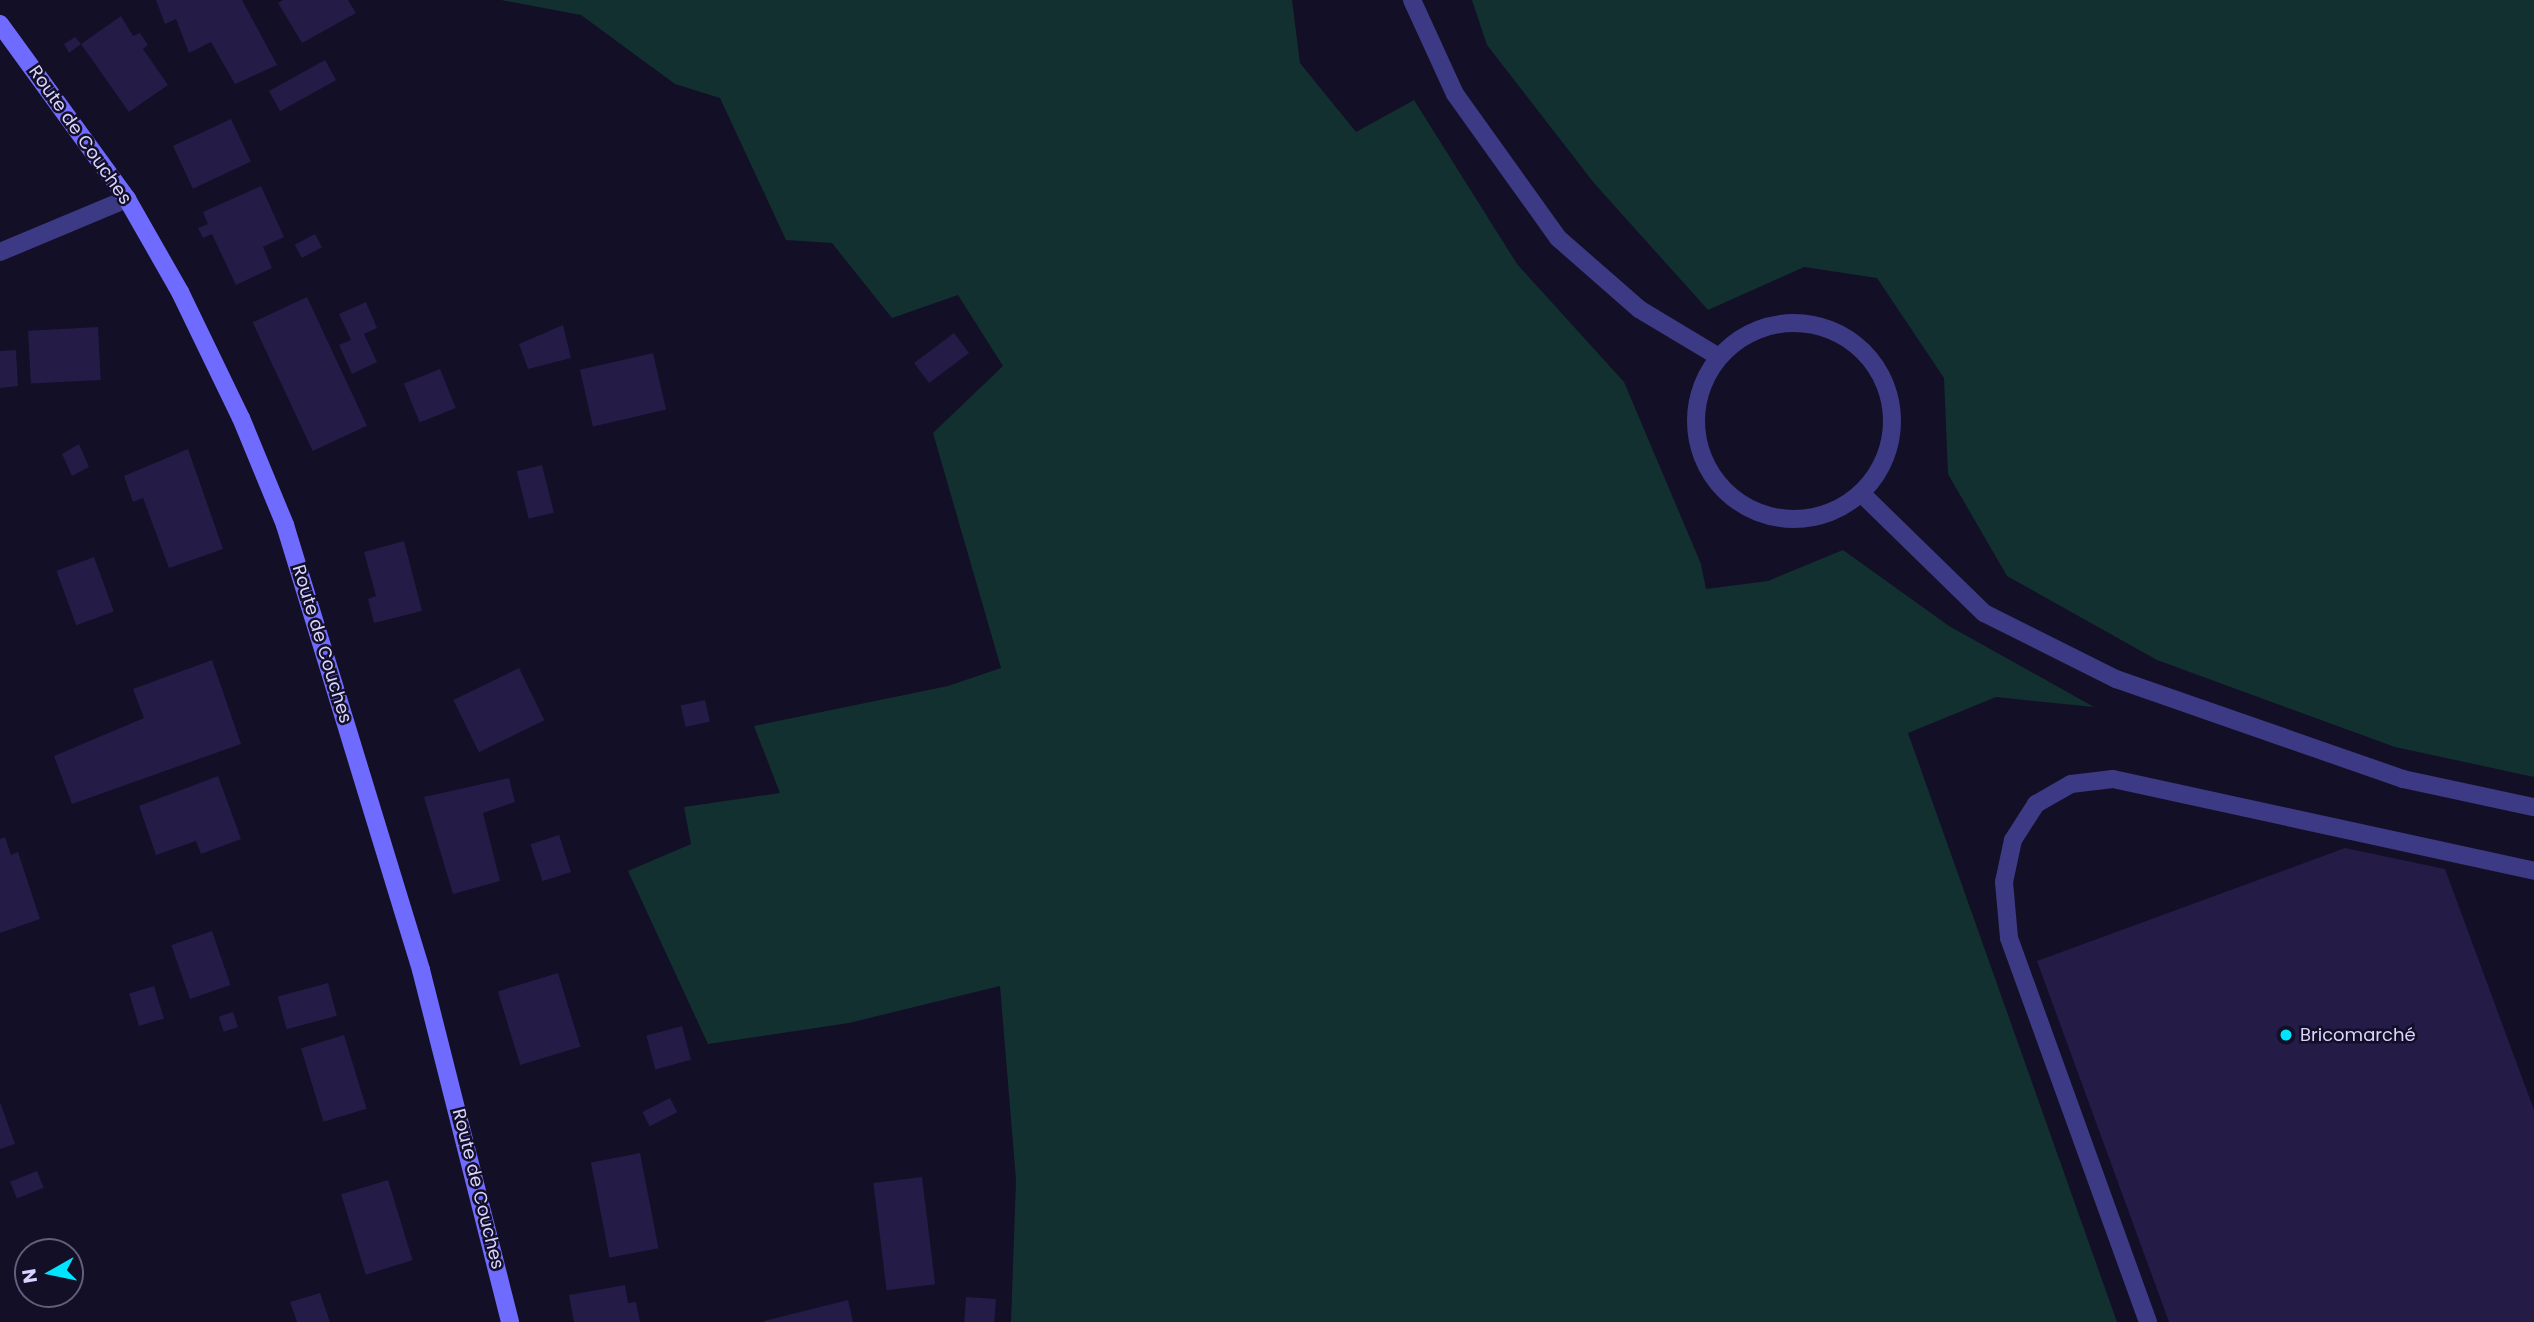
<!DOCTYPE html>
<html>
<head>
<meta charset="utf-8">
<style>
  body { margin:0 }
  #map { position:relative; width:2534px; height:1322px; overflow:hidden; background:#130f26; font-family:Poppins,sans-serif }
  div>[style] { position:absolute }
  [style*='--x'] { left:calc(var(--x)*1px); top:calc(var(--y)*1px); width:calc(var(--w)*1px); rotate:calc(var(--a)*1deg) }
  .green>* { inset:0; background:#12302f }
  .building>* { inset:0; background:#241b47; transform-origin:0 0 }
  .service>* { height:18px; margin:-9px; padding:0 9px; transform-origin:9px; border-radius:9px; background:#3d3a85 }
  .minor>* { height:18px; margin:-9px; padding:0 9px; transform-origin:9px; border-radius:9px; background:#3d3a85 }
  .minor>.ring { margin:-9px; padding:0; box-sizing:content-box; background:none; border:18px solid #3d3a85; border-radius:50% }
  .secondary>* { height:18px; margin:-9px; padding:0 9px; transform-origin:9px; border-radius:9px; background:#6f6bff }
  .dots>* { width:19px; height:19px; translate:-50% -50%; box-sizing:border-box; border:4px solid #130f26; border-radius:50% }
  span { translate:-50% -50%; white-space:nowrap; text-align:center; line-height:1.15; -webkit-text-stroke:5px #130f26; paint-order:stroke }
  .street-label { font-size:18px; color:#d9d4ff }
  .poi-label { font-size:18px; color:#d9d4ff }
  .left { translate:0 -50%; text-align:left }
  .north { position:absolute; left:14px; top:1238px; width:70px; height:70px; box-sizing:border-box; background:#130f26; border:2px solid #625e7d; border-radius:50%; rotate:261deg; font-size:19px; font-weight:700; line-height:28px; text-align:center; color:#d9d4ff }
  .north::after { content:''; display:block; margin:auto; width:24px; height:32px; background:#00e5ff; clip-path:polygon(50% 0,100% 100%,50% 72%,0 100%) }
</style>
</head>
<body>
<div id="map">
  <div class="green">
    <div style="clip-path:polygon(501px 0,1292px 0,1300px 63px,1356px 132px,1414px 100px,1517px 264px,1624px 382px,1701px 564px,1706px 589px,1768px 581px,1843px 550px,1949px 626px,2094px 707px,1996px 697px,1908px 733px,2117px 1322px,1011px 1322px,1016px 1180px,1000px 986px,849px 1023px,708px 1044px,628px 871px,691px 844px,684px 807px,780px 793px,754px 726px,948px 686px,1001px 668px,933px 433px,1003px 366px,958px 295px,892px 318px,832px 243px,786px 240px,720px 98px,675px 84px,581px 15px)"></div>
    <div style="clip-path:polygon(1472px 0,2534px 0,2534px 777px,2395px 747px,2157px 660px,2007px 576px,1948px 474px,1944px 378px,1877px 278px,1804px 267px,1708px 310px,1594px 183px,1487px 45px)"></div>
  </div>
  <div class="building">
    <div style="clip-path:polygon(156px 0,242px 0,277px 65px,235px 84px,211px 42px,189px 53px,176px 19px,165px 24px)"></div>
    <div style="clip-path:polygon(283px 0,348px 0,356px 13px,302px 43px,278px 3px)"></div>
    <div style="clip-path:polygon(121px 16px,133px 36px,140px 33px,148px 45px,143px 49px,168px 85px,129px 112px,81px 44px)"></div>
    <div style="clip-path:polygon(75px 37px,81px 44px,69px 53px,64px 44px)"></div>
    <div style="left:325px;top:60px;width:23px;height:64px;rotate:61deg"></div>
    <div style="left:231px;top:119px;width:47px;height:64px;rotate:65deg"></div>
    <div style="clip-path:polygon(261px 186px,284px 237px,263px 247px,272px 268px,236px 285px,212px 234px,203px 238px,198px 228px,208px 224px,203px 212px)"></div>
    <div style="left:315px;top:234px;width:15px;height:23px;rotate:62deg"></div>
    <div style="left:307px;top:297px;width:142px;height:60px;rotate:65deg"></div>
    <div style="clip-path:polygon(366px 302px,377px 328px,364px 334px,377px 362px,352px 374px,339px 345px,351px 340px,339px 314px)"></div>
    <div style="clip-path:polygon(563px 325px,571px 358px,528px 369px,519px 344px)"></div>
    <div style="left:98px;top:327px;width:53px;height:70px;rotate:87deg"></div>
    <div style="left:954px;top:333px;width:25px;height:50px;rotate:53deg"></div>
    <div style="clip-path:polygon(16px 350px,18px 386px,0 388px,0 351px)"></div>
    <div style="left:653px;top:353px;width:58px;height:75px;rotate:77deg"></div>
    <div style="left:440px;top:369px;width:42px;height:39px;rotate:68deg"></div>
    <div style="clip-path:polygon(79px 444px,89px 467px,72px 476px,62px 454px)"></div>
    <div style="clip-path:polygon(188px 449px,223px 549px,169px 568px,143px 498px,133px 502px,124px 476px)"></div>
    <div style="left:542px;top:465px;width:49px;height:26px;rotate:76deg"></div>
    <div style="clip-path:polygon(404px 541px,422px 611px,374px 623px,368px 599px,376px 596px,364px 552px)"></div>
    <div style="left:94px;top:557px;width:58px;height:40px;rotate:70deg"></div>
    <div style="clip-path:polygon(212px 660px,241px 744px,72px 804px,54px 756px,144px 718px,133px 689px)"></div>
    <div style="left:519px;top:668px;width:58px;height:73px;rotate:64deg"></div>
    <div style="left:705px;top:700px;width:22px;height:25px;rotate:77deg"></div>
    <div style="clip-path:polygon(218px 776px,241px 839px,201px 854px,196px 841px,156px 855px,139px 806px)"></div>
    <div style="clip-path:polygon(509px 778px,515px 802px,483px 813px,500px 881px,453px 894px,424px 797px)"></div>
    <div style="left:559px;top:835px;width:39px;height:30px;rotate:72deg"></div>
    <div style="clip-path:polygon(5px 837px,11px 855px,18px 852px,40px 919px,0 933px,0 839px)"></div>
    <div style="clip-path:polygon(2345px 848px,2445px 869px,2534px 1110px,2534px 1322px,2169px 1322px,2037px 961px)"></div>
    <div style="left:212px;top:931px;width:57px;height:43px;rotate:71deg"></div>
    <div style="left:558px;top:973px;width:77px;height:63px;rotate:73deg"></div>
    <div style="left:328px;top:983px;width:34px;height:52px;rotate:75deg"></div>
    <div style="left:154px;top:986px;width:34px;height:26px;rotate:73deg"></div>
    <div style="left:233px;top:1012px;width:16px;height:15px;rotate:72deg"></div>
    <div style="left:682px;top:1026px;width:35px;height:37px;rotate:75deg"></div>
    <div style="left:344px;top:1035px;width:77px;height:45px;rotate:73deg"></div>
    <div style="left:670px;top:1098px;width:16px;height:31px;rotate:63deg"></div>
    <div style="clip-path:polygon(0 1102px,15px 1144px,0 1149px)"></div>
    <div style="left:640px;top:1153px;width:97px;height:50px;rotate:79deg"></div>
    <div style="left:37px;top:1171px;width:18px;height:29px;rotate:68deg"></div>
    <div style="left:922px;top:1177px;width:108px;height:49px;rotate:83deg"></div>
    <div style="left:388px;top:1180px;width:84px;height:49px;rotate:73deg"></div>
    <div style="clip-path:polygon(625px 1285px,628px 1303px,636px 1302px,640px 1322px,574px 1322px,569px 1295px)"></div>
    <div style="clip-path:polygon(320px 1293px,330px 1322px,297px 1322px,290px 1302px)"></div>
    <div style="left:966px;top:1297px;width:30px;height:25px;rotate:4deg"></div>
    <div style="clip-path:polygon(848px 1300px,853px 1322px,764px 1322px,764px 1321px)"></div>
  </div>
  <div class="service">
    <div style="--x:2148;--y:1322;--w:408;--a:-109.9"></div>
    <div style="--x:2009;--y:938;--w:56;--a:-95.1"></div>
    <div style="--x:2004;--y:882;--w:43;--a:-77.9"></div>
    <div style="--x:2013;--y:840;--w:43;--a:-57.4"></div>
    <div style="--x:2036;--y:804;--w:40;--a:-29.7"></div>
    <div style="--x:2071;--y:784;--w:42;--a:-6.8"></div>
    <div style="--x:2113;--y:779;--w:431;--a:12.3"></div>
  </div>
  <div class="minor">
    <div style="--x:1412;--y:0;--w:103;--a:65.4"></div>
    <div style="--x:1455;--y:94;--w:177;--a:54.4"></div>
    <div style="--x:1558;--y:238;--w:108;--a:41.2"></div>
    <div style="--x:1639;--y:309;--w:93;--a:31"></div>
    <div style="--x:0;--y:252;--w:138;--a:-22.7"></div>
    <div class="ring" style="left:1696px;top:323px;width:178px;height:178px"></div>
    <div style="--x:1862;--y:494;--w:170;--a:44.3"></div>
    <div style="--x:1984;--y:613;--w:148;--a:26.6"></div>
    <div style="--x:2116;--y:679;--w:304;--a:19.2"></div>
    <div style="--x:2403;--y:779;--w:134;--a:12.1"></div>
  </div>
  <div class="secondary">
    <div style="--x:0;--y:24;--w:216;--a:54"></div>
    <div style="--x:127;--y:199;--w:107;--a:60.3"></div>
    <div style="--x:180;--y:292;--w:140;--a:64.2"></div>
    <div style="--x:241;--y:418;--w:116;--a:67.6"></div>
    <div style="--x:285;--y:525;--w:465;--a:73"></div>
    <div style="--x:421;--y:970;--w:363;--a:75.8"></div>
  </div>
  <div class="dots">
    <div style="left:2286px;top:1035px;background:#00e5ff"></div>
  </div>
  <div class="street-label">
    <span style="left:80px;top:135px;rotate:55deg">Route de Couches</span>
    <span style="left:322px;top:644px;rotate:73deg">Route de Couches</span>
    <span style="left:478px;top:1189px;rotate:76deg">Route de Couches</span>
  </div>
  <div class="poi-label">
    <span class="left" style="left:2300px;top:1035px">Bricomarché</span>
  </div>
  <div class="north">N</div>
</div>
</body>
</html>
